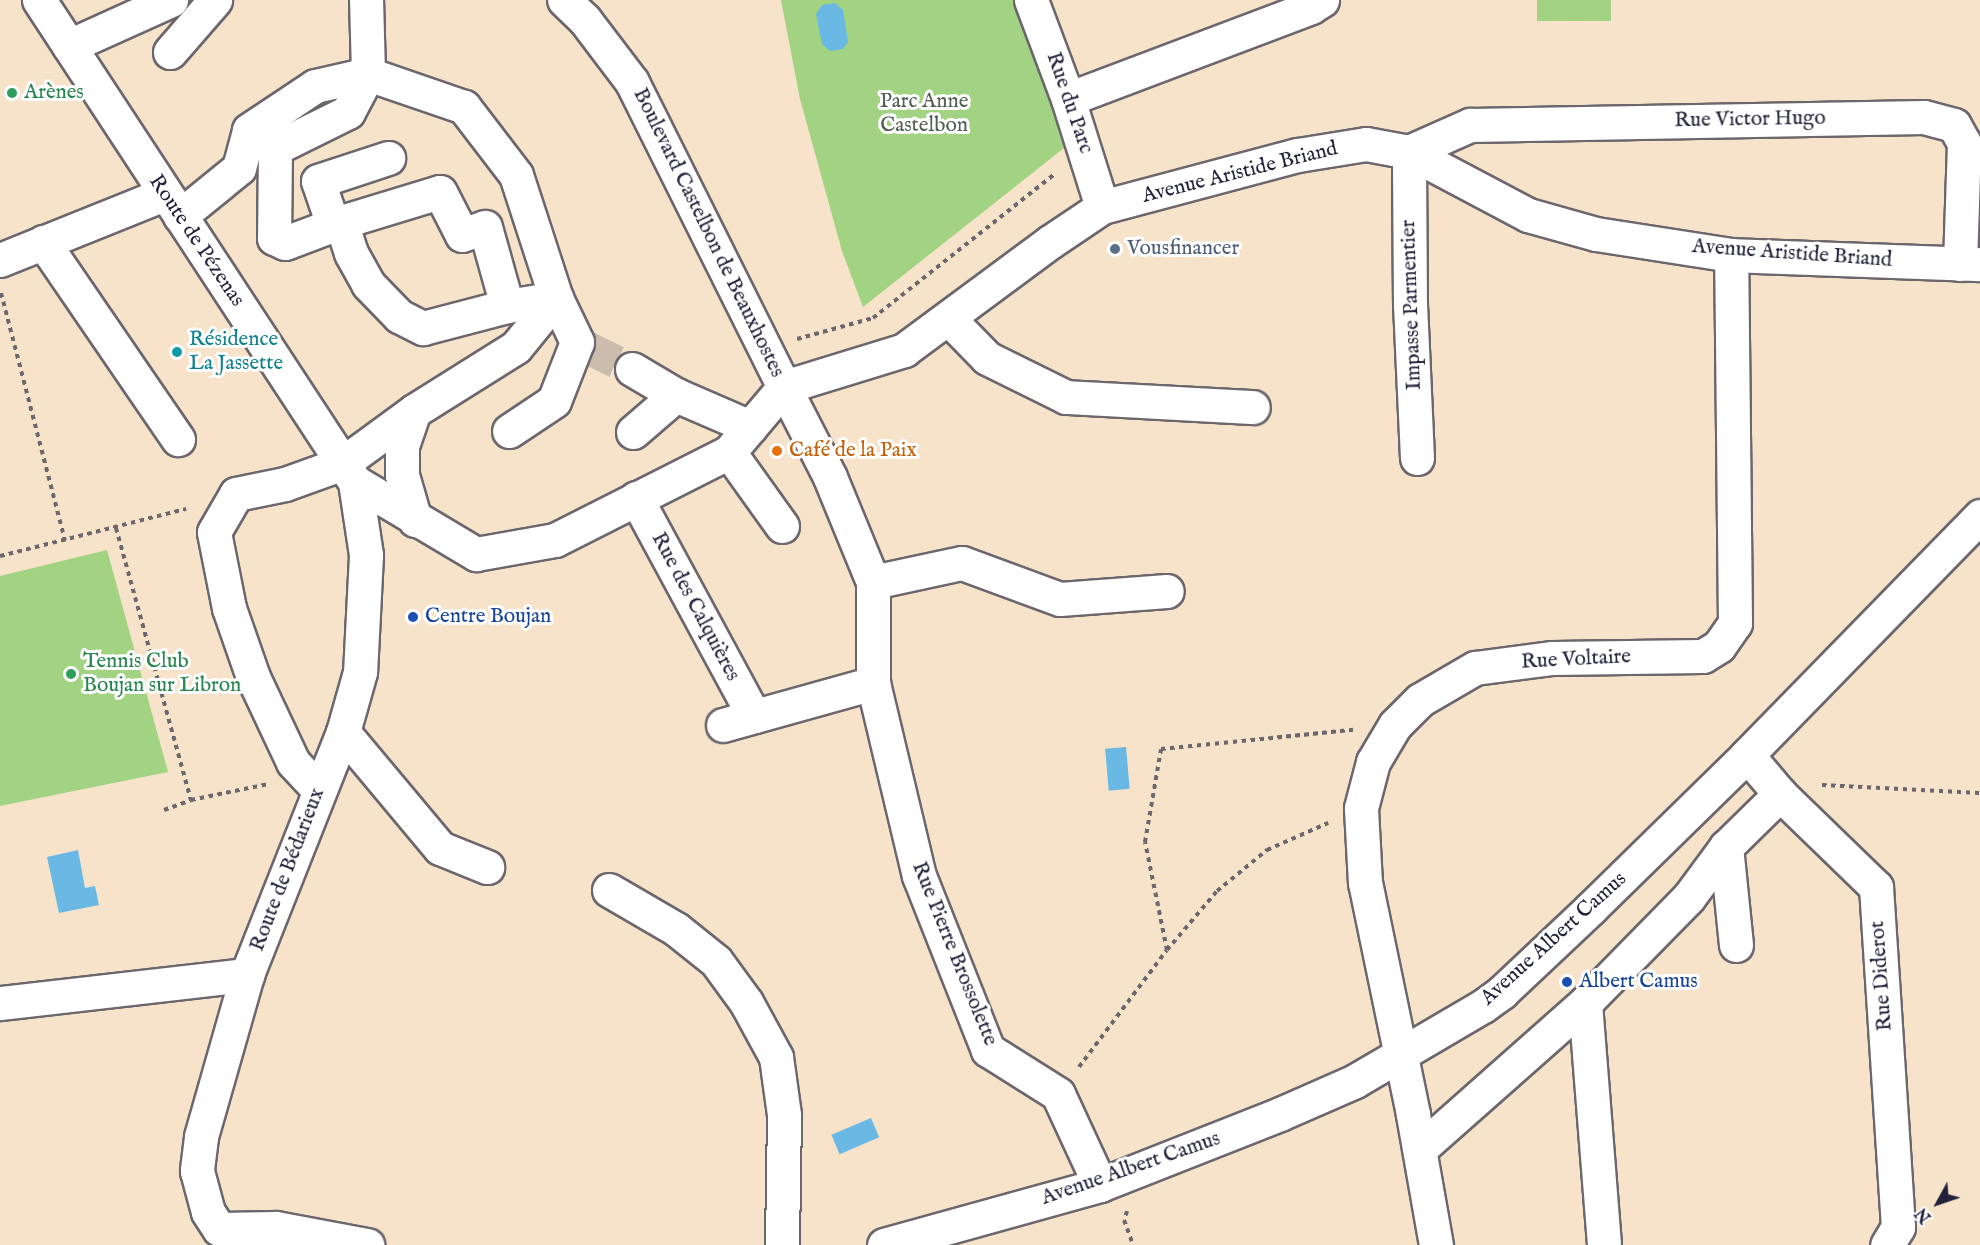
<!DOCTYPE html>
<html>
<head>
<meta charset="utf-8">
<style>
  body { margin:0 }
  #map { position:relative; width:1980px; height:1245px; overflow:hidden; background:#f6e3ca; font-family:"IM FELL English",serif }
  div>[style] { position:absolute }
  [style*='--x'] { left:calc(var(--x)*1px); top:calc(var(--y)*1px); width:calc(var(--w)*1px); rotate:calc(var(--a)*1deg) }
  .green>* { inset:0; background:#a1d382; transform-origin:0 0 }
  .water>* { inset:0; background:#6ab9e4; transform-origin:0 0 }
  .minor-tunnel>* { height:33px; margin-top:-16.5px; transform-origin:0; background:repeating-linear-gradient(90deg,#ccbcad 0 33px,transparent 0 49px) }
  .path>* { height:4px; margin-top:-2px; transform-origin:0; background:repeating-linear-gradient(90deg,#6c666d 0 4.5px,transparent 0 9px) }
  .roads { filter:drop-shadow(2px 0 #6c666d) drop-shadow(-2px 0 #6c666d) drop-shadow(0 2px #6c666d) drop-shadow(0 -2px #6c666d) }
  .minor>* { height:33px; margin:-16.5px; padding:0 16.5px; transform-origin:16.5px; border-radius:16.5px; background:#fff }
  .dots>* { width:16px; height:16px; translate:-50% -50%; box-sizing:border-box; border:3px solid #fff; border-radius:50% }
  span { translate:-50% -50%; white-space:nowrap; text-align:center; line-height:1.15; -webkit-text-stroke:6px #fff; paint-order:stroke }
  .leisure-label { font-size:21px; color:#27864d }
  .left { translate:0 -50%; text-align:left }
  .park-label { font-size:21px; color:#4e6054 }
  .street-label { font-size:21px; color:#22223b }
  .service-label { font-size:21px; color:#4e5e75 }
  .culture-label { font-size:21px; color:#0d838f }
  .food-label { font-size:21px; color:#c56008 }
  .transit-label { font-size:21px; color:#164399 }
  .north { position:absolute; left:1908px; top:1173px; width:60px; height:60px; -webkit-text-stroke:4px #fff; paint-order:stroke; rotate:230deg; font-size:16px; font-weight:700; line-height:24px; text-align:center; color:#22223b }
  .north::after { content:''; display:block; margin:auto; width:21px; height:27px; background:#22223b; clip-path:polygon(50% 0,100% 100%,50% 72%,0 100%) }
</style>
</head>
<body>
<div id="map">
  <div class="green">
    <div style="clip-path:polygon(781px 0,1019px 0,1064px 148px,863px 307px,842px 251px,800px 99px)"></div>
    <div style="left:1537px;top:0;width:74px;height:21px"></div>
    <div style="clip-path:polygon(107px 550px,168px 772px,0 806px,0 576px)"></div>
  </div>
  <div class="water">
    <div style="clip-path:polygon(835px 3px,843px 10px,848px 42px,843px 49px,830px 51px,822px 44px,816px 14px,822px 5px)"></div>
    <div style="left:1126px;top:747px;width:42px;height:21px;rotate:85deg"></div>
    <div style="clip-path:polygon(78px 850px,85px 888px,95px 886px,99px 905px,59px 913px,47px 857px)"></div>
    <div style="left:871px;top:1118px;width:21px;height:43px;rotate:67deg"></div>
  </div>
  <div class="minor-tunnel">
    <div style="--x:587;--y:347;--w:50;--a:26.1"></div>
  </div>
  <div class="path">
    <div style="--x:1;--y:293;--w:255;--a:75.5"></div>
    <div style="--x:797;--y:339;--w:79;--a:-15.4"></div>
    <div style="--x:873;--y:318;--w:232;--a:-38.4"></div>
    <div style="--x:116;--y:528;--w:282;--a:74.6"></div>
    <div style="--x:0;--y:556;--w:192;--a:-14.2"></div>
    <div style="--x:1822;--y:785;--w:158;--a:2.9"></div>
    <div style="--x:164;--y:810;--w:29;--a:-20"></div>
    <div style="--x:191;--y:800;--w:79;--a:-11.7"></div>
    <div style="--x:1167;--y:950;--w:110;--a:-101.5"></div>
    <div style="--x:1145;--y:842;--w:94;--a:-80.2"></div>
    <div style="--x:1161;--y:749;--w:193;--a:-5.7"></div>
    <div style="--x:1079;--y:1067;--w:146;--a:-53.1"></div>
    <div style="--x:1167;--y:950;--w:77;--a:-49.7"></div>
    <div style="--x:1217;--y:891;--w:65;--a:-39.4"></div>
    <div style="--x:1267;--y:850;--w:67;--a:-23.9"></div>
    <div style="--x:1127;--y:1211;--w:9;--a:108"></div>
    <div style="--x:1124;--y:1220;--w:27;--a:70"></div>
  </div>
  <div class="roads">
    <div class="minor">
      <div style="--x:39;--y:0;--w:576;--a:56.75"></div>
      <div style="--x:355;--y:482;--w:74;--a:81.4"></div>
      <div style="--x:366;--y:555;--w:117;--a:92.9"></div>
      <div style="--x:360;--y:672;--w:62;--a:105.8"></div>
      <div style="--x:343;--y:732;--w:261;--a:111.6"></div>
      <div style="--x:247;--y:975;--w:168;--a:105.9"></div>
      <div style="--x:201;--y:1137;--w:34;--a:97"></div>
      <div style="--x:197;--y:1171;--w:42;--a:75"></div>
      <div style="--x:208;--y:1212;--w:20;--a:57"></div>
      <div style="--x:1031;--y:0;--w:106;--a:69.5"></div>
      <div style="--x:1068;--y:99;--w:113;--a:72.5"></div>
      <div style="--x:69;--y:46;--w:112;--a:-24.3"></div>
      <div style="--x:170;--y:52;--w:69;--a:-49.1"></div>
      <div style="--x:1068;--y:99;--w:260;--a:-20.7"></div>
      <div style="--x:1311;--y:7;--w:13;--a:-32"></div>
      <div style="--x:180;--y:216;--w:76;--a:-39.1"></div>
      <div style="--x:239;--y:168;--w:39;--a:-75"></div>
      <div style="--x:249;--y:130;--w:79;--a:-33.7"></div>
      <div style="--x:315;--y:86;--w:54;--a:-12.8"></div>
      <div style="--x:368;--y:74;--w:74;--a:-91.5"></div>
      <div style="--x:341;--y:222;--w:33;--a:72"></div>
      <div style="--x:351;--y:253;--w:35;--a:61"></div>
      <div style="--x:368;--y:284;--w:45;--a:45.9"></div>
      <div style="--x:399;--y:316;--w:27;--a:27"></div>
      <div style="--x:423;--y:328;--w:87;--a:-14.7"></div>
      <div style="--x:507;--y:306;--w:50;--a:-9.3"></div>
      <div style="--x:556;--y:298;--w:49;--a:64.5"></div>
      <div style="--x:577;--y:342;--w:63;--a:111.3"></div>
      <div style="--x:554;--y:401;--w:54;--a:146.3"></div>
      <div style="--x:333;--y:225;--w:46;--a:-108.8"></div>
      <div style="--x:318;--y:181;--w:74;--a:-18.2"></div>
      <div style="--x:43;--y:242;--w:239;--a:55.6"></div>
      <div style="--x:0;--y:260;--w:177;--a:-21.9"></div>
      <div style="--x:948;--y:318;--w:56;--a:45.7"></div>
      <div style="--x:987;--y:358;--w:88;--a:26.3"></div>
      <div style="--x:1066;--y:397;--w:187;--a:3.1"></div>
      <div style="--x:632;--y:369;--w:51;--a:30.6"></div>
      <div style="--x:676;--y:395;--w:81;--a:23.4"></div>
      <div style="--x:414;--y:411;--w:36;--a:109"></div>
      <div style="--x:402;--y:445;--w:30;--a:90"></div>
      <div style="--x:402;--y:475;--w:47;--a:73.9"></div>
      <div style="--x:633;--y:432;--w:57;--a:-40.7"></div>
      <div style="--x:729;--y:452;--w:91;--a:54.4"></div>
      <div style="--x:1417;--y:458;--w:153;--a:-92.6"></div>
      <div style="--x:1410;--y:305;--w:153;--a:-90.4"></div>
      <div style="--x:1409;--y:152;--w:67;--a:-23.9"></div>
      <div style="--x:1470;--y:125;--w:454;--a:-1"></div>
      <div style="--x:1924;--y:117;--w:31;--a:15"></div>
      <div style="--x:1954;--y:125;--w:21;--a:61"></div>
      <div style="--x:1964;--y:143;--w:121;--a:91.9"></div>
      <div style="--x:355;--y:482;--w:141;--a:30.8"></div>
      <div style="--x:476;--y:554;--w:80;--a:-10"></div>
      <div style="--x:555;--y:540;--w:195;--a:-26.8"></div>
      <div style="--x:729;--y:452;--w:85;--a:-49.8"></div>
      <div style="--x:784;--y:387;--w:341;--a:-116.5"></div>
      <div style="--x:632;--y:82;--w:78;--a:-127.2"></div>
      <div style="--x:585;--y:20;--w:29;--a:-136"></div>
      <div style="--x:636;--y:498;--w:248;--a:61.6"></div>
      <div style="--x:873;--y:582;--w:91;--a:-12.1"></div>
      <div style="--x:962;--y:563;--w:104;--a:20.2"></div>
      <div style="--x:1060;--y:599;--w:107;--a:-4.3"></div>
      <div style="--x:723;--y:725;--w:156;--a:-15.6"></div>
      <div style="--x:343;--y:732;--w:151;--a:50.1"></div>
      <div style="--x:440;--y:848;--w:51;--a:22"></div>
      <div style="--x:1747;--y:755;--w:51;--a:49.8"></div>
      <div style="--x:1780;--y:794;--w:134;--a:44.1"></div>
      <div style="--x:1876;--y:887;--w:341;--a:86.3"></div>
      <div style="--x:1898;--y:1227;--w:21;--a:121"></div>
      <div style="--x:319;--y:790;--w:38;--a:-133"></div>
      <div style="--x:293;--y:762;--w:94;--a:-115.2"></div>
      <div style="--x:253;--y:677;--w:73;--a:-109.2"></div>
      <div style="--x:229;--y:608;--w:77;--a:-101.2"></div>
      <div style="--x:214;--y:532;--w:44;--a:-59.9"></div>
      <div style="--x:236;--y:494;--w:50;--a:-11.5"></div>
      <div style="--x:285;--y:484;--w:62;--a:-19.9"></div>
      <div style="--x:343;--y:463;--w:88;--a:-36.2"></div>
      <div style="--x:414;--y:411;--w:120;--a:-32.1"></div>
      <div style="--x:516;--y:347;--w:63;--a:-50.8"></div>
      <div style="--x:556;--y:298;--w:129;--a:-108"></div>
      <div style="--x:516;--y:175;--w:86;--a:-127.4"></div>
      <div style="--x:464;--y:107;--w:102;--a:-161"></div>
      <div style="--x:368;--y:74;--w:43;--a:117.8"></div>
      <div style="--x:348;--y:112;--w:81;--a:153.7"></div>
      <div style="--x:275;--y:148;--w:90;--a:90.6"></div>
      <div style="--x:274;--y:238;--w:12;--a:24"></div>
      <div style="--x:285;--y:243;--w:60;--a:-20.6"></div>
      <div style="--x:341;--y:222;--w:103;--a:-16.9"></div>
      <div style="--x:440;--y:192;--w:48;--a:62.9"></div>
      <div style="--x:462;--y:235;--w:24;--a:-19"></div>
      <div style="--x:485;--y:227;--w:82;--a:74.4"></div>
      <div style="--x:609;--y:890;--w:78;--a:30.2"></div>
      <div style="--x:676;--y:929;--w:51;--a:38.7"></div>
      <div style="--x:716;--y:961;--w:51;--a:53.8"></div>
      <div style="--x:746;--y:1002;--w:63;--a:61.4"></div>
      <div style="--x:776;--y:1057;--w:59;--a:82.1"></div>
      <div style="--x:784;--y:1115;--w:130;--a:90.9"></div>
      <div style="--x:1736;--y:945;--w:99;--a:-95.8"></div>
      <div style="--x:1726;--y:847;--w:76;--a:-44.5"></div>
      <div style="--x:0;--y:1003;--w:249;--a:-6.5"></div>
      <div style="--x:1585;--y:1003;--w:243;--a:85.5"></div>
      <div style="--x:1420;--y:1149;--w:220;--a:-41.5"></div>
      <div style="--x:1585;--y:1003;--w:148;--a:-45.5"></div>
      <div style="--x:1689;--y:897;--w:62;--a:-53.5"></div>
      <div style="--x:1100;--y:1185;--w:100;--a:-114.8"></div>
      <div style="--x:1058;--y:1094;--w:83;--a:-147.8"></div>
      <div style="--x:988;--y:1050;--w:187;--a:-111.6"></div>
      <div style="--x:919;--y:876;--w:198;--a:-103.4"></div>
      <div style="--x:873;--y:683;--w:101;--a:-90"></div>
      <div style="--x:873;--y:582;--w:113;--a:-112.3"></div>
      <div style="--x:830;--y:477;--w:101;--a:-117.1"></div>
      <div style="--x:784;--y:387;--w:126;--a:-17.1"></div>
      <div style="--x:904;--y:350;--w:182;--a:-36.5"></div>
      <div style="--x:1050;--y:242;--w:63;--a:-33.9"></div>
      <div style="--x:1102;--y:207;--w:203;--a:-14.9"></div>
      <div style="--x:1298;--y:155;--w:69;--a:-9.2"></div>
      <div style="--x:1366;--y:144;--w:44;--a:10.5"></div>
      <div style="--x:1409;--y:152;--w:135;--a:27.9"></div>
      <div style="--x:1528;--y:215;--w:71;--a:15.6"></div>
      <div style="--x:1596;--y:234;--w:137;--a:8.8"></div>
      <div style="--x:1731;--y:255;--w:249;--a:2.1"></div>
      <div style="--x:219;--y:1229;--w:57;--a:-1"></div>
      <div style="--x:276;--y:1228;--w:93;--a:10.6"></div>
      <div style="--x:884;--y:1245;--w:224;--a:-15.5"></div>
      <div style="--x:1100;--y:1185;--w:193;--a:-21.5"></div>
      <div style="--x:1280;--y:1114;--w:82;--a:-23.7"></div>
      <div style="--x:1355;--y:1081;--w:148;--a:-30.4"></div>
      <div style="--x:1483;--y:1006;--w:24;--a:-36"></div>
      <div style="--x:1502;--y:992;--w:122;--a:-43.3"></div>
      <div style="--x:1591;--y:908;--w:219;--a:-44.4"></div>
      <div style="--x:1747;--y:755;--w:334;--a:-45.7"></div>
      <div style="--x:1436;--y:1245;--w:133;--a:-100"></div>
      <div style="--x:1413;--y:1114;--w:236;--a:-101.7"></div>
      <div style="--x:1365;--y:883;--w:75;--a:-93.1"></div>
      <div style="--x:1361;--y:808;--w:48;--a:-75.4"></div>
      <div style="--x:1373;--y:762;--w:43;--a:-59.3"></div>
      <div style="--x:1395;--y:725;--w:35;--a:-45"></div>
      <div style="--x:1420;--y:700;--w:64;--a:-30.2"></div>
      <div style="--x:1475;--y:668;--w:78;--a:-7.4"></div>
      <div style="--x:1552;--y:658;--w:151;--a:-0.8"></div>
      <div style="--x:1703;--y:656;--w:19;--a:-32"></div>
      <div style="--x:1719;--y:646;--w:28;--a:-55"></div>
      <div style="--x:1735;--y:623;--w:368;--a:-90.6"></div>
    </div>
  </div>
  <div class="dots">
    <div style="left:12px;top:93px;background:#2e9e5b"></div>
    <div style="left:1115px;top:249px;background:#5c6f8a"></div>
    <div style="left:177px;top:352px;background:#0f9aa8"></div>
    <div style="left:777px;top:451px;background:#e8710a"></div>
    <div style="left:413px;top:617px;background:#1a4fb4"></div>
    <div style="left:71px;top:674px;background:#2e9e5b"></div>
    <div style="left:1567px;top:982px;background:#1a4fb4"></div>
  </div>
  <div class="leisure-label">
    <span class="left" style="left:24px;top:93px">Arènes</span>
    <span class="left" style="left:83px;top:674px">Tennis Club<br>Boujan sur Libron</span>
  </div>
  <div class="park-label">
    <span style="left:924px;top:114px">Parc Anne<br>Castelbon</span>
  </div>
  <div class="street-label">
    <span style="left:1069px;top:103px;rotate:71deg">Rue du Parc</span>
    <span style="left:1750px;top:120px;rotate:-1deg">Rue Victor Hugo</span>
    <span style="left:1240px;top:173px;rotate:-14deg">Avenue Aristide Briand</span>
    <span style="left:708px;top:233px;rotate:64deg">Boulevard Castelbon de Beauxhostes</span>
    <span style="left:196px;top:241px;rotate:56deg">Route de Pézenas</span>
    <span style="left:1792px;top:254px;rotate:4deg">Avenue Aristide Briand</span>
    <span style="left:1412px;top:305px;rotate:-92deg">Impasse Parmentier</span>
    <span style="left:695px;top:607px;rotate:62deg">Rue des Calquières</span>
    <span style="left:1576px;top:660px;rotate:-3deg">Rue Voltaire</span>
    <span style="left:288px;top:870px;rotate:-69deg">Route de Bédarieux</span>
    <span style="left:1554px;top:939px;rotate:-42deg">Avenue Albert Camus</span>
    <span style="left:954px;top:954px;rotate:68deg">Rue Pierre Brossolette</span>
    <span style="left:1882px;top:976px;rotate:-94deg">Rue Diderot</span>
    <span style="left:1131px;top:1169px;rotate:-19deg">Avenue Albert Camus</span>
  </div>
  <div class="service-label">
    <span class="left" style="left:1127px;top:249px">Vousfinancer</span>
  </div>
  <div class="culture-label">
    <span class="left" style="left:189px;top:352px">Résidence<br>La Jassette</span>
  </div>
  <div class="food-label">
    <span class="left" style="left:789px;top:451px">Café de la Paix</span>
  </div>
  <div class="transit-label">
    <span class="left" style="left:425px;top:617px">Centre Boujan</span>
    <span class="left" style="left:1579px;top:982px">Albert Camus</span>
  </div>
  <div class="north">N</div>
</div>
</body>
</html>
